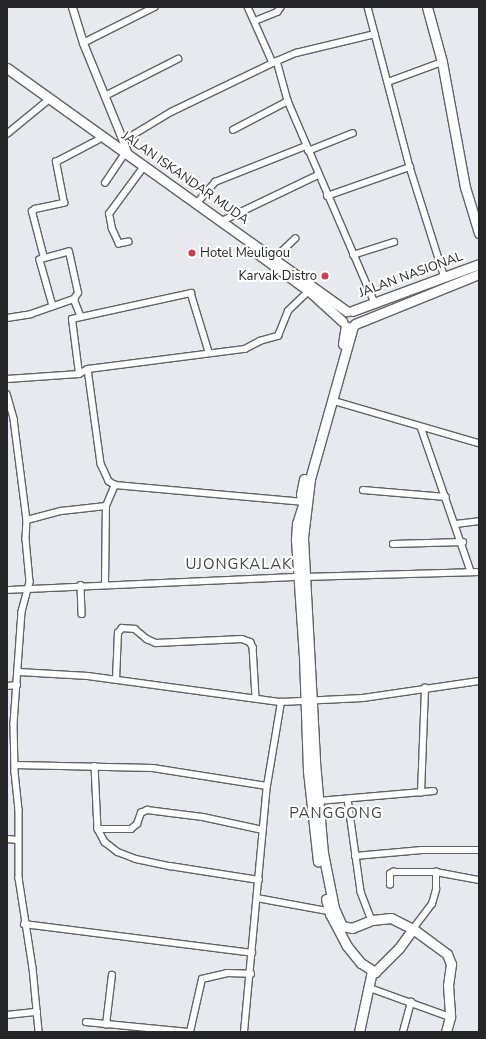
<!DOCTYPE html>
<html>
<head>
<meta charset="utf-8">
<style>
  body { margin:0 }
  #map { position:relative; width:486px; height:1039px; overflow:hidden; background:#e8e9ee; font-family:"Nunito Sans",sans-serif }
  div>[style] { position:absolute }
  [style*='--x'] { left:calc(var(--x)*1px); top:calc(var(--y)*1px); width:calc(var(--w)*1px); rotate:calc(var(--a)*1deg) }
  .roads { filter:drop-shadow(1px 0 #616266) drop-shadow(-1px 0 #616266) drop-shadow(0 1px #616266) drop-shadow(0 -1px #616266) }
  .minor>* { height:5.5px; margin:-2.75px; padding:0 2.75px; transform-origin:2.75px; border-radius:2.75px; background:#fff }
  .tertiary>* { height:7px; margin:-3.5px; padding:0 3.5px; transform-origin:3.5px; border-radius:3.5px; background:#fff }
  .primary>* { height:9px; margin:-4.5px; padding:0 4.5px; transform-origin:4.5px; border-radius:4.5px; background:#fff }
  .trunk>* { height:9px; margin:-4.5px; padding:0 4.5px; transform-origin:4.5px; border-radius:4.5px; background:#fff }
  .dots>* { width:11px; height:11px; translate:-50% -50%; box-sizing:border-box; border:2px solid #fff; border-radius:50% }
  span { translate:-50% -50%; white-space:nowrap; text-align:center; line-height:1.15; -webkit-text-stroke:4px #fff; paint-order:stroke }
  .street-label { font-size:13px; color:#262628 }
  .poi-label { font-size:13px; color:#262628 }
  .left { translate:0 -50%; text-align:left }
  .right { translate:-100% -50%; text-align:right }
  .quarter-label { font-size:15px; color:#454549; letter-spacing:1px }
  .frame { position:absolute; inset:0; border:8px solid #262628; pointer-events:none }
</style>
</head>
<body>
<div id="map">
  <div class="roads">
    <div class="minor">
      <div style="--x:248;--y:7;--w:61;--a:65.9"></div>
      <div style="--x:368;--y:7;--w:165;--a:75.3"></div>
      <div style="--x:410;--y:167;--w:116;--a:72.5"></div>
      <div style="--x:255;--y:21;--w:24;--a:-22"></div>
      <div style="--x:277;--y:12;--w:6;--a:-51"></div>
      <div style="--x:83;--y:43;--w:80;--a:-26.6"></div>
      <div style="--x:277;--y:61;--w:41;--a:74.6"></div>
      <div style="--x:288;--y:101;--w:220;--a:66.7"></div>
      <div style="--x:388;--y:82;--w:58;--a:-20.3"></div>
      <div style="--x:105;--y:96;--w:82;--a:-26.9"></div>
      <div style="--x:233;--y:130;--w:62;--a:-27.8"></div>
      <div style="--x:7;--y:134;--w:50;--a:-39.4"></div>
      <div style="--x:123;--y:141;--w:56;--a:-31.1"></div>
      <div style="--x:171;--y:112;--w:118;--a:-25.7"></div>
      <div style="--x:277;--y:61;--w:21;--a:-23"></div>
      <div style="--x:296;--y:53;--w:81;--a:-13.5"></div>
      <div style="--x:308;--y:151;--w:48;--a:-21.8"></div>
      <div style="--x:105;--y:183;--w:32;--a:-56"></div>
      <div style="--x:327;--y:196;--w:88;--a:-19.3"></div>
      <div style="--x:197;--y:203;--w:28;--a:-49"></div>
      <div style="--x:215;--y:182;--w:98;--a:-21.6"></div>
      <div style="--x:222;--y:221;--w:106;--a:-25.6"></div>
      <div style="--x:129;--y:242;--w:10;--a:169"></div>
      <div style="--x:119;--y:244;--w:17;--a:-115"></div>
      <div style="--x:112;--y:229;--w:15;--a:-101"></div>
      <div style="--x:109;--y:214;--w:56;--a:-53.7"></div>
      <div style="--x:353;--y:255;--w:43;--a:-17.6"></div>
      <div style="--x:44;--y:258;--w:48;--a:-104.6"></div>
      <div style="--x:32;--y:212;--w:4;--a:-45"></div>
      <div style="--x:35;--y:209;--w:30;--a:-12"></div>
      <div style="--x:64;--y:203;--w:42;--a:-101"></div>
      <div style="--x:56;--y:162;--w:47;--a:-27.6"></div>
      <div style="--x:275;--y:258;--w:28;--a:-44"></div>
      <div style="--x:74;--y:299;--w:18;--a:68"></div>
      <div style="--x:7;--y:318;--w:24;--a:-9"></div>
      <div style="--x:31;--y:314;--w:46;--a:-19.2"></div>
      <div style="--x:74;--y:299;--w:7;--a:-56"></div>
      <div style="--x:78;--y:293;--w:42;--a:-102.4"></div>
      <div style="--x:69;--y:252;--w:30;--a:165"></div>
      <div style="--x:40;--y:260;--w:48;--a:74.2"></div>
      <div style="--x:88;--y:369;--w:96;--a:82.2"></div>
      <div style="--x:101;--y:464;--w:19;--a:65"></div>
      <div style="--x:109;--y:481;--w:7;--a:34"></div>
      <div style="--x:115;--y:485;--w:190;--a:5.1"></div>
      <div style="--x:79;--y:374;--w:55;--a:-97.3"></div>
      <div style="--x:72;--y:319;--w:122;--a:-12.3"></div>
      <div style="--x:191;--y:293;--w:62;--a:73"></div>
      <div style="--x:7;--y:379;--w:72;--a:-4"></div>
      <div style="--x:79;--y:374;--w:10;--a:-29"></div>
      <div style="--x:88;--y:369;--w:158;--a:-7.3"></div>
      <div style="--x:245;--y:349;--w:17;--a:-28"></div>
      <div style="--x:260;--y:341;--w:19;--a:-16"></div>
      <div style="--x:278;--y:336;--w:27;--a:-68"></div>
      <div style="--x:288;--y:311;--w:29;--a:-44"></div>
      <div style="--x:7;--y:394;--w:26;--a:74"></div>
      <div style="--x:14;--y:419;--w:102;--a:82.7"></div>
      <div style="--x:27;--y:520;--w:19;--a:93"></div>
      <div style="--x:26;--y:539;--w:43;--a:84.7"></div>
      <div style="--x:30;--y:582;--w:31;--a:105"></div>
      <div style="--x:22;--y:612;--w:112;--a:94.1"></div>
      <div style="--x:14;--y:724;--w:48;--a:88.8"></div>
      <div style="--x:15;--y:772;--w:38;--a:84"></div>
      <div style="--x:19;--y:810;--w:68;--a:90"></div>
      <div style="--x:19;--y:878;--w:91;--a:81.2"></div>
      <div style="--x:33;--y:968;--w:64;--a:84.6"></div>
      <div style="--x:334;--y:401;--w:151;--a:16.2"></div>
      <div style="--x:421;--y:427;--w:152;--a:70.9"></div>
      <div style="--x:363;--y:490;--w:83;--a:4.8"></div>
      <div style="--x:27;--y:520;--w:35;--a:-15"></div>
      <div style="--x:61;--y:511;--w:45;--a:-6.3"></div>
      <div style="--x:456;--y:524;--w:23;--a:-7"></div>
      <div style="--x:393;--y:544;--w:70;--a:-1.6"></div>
      <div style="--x:304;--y:577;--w:175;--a:-1.6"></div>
      <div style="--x:105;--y:584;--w:78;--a:-89.3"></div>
      <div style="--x:106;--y:506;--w:23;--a:-67"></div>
      <div style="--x:81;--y:585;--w:29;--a:88"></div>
      <div style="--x:7;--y:590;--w:290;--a:-2.6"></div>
      <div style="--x:19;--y:672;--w:69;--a:3.3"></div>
      <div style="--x:88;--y:676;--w:195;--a:7.7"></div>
      <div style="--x:281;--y:702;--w:82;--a:-2.8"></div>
      <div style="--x:363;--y:698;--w:117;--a:-8.3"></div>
      <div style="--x:116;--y:680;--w:47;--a:-87.6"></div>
      <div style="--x:118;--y:633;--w:6;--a:-51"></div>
      <div style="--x:122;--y:628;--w:13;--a:4"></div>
      <div style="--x:135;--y:629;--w:16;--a:40"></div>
      <div style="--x:147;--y:639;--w:10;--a:24"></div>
      <div style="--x:156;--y:643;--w:86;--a:-2.7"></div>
      <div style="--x:242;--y:639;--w:9;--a:21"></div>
      <div style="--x:250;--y:642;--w:6;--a:59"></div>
      <div style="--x:253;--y:647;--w:51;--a:86.6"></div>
      <div style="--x:7;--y:686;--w:10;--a:-6"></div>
      <div style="--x:15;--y:765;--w:138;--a:1.2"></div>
      <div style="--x:153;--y:768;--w:115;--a:9"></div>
      <div style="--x:95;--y:766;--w:63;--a:87.3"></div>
      <div style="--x:98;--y:829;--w:15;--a:62"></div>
      <div style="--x:105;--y:842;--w:16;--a:38"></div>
      <div style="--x:118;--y:852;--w:19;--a:21"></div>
      <div style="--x:136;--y:859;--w:35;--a:12"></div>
      <div style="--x:170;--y:866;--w:90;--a:8.9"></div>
      <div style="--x:421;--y:793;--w:105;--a:-87.8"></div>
      <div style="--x:348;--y:799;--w:94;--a:82"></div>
      <div style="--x:361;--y:892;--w:30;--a:69"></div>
      <div style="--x:318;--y:801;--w:116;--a:-4.9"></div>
      <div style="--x:98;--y:829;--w:33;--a:0"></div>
      <div style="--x:131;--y:829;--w:8;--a:-40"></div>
      <div style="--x:137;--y:824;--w:12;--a:-70"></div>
      <div style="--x:141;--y:813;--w:7;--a:-27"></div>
      <div style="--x:147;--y:810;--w:56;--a:7.1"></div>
      <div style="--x:203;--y:817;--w:61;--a:12.2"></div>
      <div style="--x:7;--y:839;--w:11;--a:5"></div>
      <div style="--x:355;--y:856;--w:67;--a:-5.1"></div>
      <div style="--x:422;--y:850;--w:57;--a:0"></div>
      <div style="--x:390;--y:885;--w:11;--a:-90"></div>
      <div style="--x:390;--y:874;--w:4;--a:-34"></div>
      <div style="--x:393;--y:872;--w:43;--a:0"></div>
      <div style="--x:436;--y:872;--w:44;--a:10.5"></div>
      <div style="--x:257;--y:898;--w:72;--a:10.4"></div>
      <div style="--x:24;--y:924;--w:230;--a:7.2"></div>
      <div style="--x:413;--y:929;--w:31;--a:-53"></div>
      <div style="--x:432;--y:904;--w:15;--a:-74"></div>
      <div style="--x:436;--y:890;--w:18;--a:-90"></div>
      <div style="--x:370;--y:988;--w:85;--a:19.9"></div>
      <div style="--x:7;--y:1015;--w:30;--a:-6"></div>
      <div style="--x:86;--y:1022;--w:103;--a:5.5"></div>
      <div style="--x:106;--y:1025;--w:50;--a:-83.2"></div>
      <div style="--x:190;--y:1032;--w:54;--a:-77.2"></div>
      <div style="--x:202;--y:979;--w:26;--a:-13"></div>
      <div style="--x:227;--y:973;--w:24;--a:2"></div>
      <div style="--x:244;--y:1032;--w:247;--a:-84.7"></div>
      <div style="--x:267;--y:786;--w:85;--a:-80.5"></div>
      <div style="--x:403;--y:1032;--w:31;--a:-75"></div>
    </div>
    <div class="tertiary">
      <div style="--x:72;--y:7;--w:38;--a:73"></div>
      <div style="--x:83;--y:43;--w:106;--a:67.8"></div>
      <div style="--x:123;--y:141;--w:12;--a:70"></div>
      <div style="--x:127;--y:152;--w:3;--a:135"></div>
    </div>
    <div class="primary">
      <div style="--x:353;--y:326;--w:159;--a:105.7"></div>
      <div style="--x:310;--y:479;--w:59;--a:96.8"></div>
      <div style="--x:303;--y:538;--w:224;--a:86.9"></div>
      <div style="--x:315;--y:762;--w:91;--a:85"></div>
      <div style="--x:323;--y:853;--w:56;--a:78.7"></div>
      <div style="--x:334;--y:908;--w:20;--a:66"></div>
      <div style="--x:342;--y:926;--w:10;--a:11"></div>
      <div style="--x:352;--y:928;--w:22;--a:-22"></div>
      <div style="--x:372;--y:920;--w:19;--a:-6"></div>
      <div style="--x:391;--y:918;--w:25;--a:27"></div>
      <div style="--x:413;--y:929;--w:42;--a:36.3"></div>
      <div style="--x:447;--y:954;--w:11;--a:68"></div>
      <div style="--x:451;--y:964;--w:21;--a:98"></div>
      <div style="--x:448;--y:985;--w:32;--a:86"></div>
      <div style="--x:450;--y:1017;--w:16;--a:105"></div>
      <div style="--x:343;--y:344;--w:18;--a:-81"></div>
      <div style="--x:304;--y:479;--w:16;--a:101"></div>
      <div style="--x:301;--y:495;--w:8;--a:67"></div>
      <div style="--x:304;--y:502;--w:23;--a:108"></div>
      <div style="--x:297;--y:524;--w:16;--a:94"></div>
      <div style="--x:296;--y:540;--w:116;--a:86.1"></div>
      <div style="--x:304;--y:656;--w:115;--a:88"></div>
      <div style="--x:308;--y:771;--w:91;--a:83.7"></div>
      <div style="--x:326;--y:899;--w:16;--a:75"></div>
      <div style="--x:330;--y:914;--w:36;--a:62"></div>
      <div style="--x:347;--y:946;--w:22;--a:51"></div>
      <div style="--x:361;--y:963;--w:17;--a:33"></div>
      <div style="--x:375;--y:972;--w:34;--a:-45"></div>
      <div style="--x:399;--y:948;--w:24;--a:-54"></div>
      <div style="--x:359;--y:1032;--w:62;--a:-78"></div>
    </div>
    <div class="trunk">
      <div style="--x:427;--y:7;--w:57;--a:74.7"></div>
      <div style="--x:442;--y:62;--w:127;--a:79.6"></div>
      <div style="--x:465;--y:187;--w:48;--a:73.1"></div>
      <div style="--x:7;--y:68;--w:418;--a:35.6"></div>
      <div style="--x:257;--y:253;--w:64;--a:36.2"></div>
      <div style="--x:309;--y:291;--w:45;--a:42.3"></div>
      <div style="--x:352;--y:311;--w:135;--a:-20.3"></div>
      <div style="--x:355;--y:324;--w:134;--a:-22"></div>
    </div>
  </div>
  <div class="dots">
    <div style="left:192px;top:253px;background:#cf3f4b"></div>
    <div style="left:325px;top:276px;background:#cf3f4b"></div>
  </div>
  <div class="street-label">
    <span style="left:185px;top:178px;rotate:35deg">JALAN ISKANDAR MUDA</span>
    <span style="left:411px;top:275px;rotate:-20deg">JALAN NASIONAL</span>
  </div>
  <div class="poi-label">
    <span class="left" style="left:200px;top:253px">Hotel Meuligou</span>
    <span class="right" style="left:317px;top:276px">Karvak Distro</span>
  </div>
  <div class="quarter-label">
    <span style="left:239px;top:565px">UJONGKALAK</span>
    <span style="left:336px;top:814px">PANGGONG</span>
  </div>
  <div class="frame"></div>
</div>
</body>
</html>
